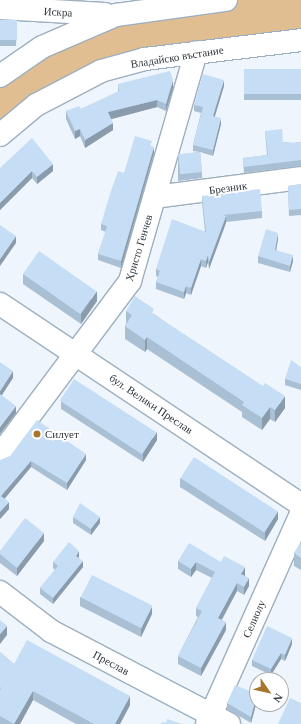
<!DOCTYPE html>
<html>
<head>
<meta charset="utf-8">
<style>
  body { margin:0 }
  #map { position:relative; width:301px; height:724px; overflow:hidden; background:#eef5fc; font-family:Georgia,serif }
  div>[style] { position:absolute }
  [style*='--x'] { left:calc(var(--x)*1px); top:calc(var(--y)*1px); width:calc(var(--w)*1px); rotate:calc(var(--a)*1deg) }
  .green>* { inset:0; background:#e1be92 }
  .roads { filter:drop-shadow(1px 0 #9dafbf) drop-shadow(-1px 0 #9dafbf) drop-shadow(0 1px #9dafbf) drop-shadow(0 -1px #9dafbf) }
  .minor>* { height:22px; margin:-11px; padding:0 11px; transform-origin:11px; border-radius:11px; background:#fff }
  .major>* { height:22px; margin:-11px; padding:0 11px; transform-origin:11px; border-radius:11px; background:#fff }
  .wall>* { inset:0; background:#a9bfd3; transform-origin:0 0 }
  .shaded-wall>* { inset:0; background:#8a9bac }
  .building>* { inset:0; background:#c5def5; transform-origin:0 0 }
  .dots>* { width:11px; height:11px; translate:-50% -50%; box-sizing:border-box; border:2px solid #fff; border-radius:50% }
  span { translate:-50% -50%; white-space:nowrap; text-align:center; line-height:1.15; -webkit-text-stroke:4px #fff; paint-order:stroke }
  .street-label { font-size:11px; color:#2e363c }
  .poi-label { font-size:11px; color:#2e363c }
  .left { translate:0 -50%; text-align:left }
  .north { position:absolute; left:249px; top:672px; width:40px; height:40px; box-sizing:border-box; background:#fff; border:1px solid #abafb1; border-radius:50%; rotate:124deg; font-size:11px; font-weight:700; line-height:16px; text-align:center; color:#2e363c }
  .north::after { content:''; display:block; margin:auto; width:14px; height:18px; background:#a7752c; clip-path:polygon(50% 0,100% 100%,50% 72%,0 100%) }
</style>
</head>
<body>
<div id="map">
  <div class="green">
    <div style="clip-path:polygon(226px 0,301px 0,301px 40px,145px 59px,0 135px,0 76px,84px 26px)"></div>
  </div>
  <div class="roads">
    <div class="minor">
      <div style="--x:0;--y:8;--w:105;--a:3.3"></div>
      <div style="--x:0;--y:76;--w:51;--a:-34.6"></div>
      <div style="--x:42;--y:47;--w:81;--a:-23.4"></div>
      <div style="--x:116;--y:15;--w:111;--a:-7.8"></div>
      <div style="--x:0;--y:135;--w:47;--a:-39.8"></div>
      <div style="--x:36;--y:105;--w:73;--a:-27.6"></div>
      <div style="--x:101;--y:71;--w:46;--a:-15.3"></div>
      <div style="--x:145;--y:59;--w:157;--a:-6.9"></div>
      <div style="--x:155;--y:197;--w:147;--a:-7.4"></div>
      <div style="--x:0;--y:455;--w:217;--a:-53.2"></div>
      <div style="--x:130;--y:281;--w:238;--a:-73.9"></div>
      <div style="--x:0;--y:592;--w:64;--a:37.4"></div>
      <div style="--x:51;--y:631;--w:201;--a:27.6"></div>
      <div style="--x:207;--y:724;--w:230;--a:-65.9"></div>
    </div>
    <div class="major">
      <div style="--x:0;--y:304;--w:362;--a:33.7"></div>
    </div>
  </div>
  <div class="wall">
    <div style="clip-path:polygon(0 20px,17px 26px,16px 46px,0 46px)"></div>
    <div style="left:301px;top:69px;width:31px;height:57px;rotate:90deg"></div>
    <div style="clip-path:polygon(118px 84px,173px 88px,166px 111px,157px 107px,111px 119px,113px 130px,85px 148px,80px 136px,75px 139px,66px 119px,66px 111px,81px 109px,118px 92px)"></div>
    <div style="clip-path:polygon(224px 86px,215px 116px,221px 124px,213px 156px,200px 152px,202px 172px,202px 178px,178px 181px,178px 155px,199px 152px,193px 151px,193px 145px,201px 113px,194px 111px,194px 105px)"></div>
    <div style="clip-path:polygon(265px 131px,283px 142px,293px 143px,301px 142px,301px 166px,244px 173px,243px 158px,267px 155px)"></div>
    <div style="clip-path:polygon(152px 146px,154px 153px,121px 268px,98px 260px,98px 254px,106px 232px,101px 230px,101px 224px,124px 173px)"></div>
    <div style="clip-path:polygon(0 168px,53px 171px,37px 184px,32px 178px,0 210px)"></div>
    <div style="clip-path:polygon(301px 184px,301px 215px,289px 216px,288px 186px)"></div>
    <div style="clip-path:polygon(202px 196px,262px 211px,262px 218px,226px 222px,209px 269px,208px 262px,206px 268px,201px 266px,191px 295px,186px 293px,184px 299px,156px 289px,156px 282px,158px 277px,156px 276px,156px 269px,205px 231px,202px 203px)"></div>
    <div style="clip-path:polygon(278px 239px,276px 250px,293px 261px,290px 272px,258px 263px,258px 256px)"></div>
    <div style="clip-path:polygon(23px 274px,97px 301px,81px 324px,23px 284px)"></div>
    <div style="clip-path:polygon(126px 311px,154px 314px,285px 408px,275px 422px,270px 419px,262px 430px,242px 417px,242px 412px,147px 349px,145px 352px,125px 339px,125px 326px,126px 324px)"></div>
    <div style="clip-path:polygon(301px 367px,301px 390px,285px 385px,285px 379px)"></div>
    <div style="clip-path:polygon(61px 401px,157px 440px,143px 462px,61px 409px)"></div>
    <div style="clip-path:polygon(0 460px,86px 460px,67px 490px,31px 467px,4px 499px,9px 509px,0 519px)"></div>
    <div style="clip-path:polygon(180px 478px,278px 519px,265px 541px,180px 487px)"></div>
    <div style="clip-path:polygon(73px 517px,100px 523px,91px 535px,73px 523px)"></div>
    <div style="clip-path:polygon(44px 541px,17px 576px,0 563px,0 551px)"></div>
    <div style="clip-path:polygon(301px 543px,301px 570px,294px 566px,294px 553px)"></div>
    <div style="clip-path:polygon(79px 557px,79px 558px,83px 567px,53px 604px,40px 594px,40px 588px,55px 570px,53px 568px,53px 562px)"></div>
    <div style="clip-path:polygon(178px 561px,221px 562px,245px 575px,249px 586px,244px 595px,237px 591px,222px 620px,226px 630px,201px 676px,178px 664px,178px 656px,198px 617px,196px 616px,196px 608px,212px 578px,196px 570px,191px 577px,178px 569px)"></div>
    <div style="clip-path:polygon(80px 597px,152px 614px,141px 637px,80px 606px)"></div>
    <div style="clip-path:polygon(292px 644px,285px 661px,281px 659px,271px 675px,252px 666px,252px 660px)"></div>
    <div style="clip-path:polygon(0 652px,14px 664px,130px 705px,120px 724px,76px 724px,33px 700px,20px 724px,0 724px)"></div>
    <div style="clip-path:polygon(257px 694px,257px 701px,251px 723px,227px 709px,227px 703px)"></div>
  </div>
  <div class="shaded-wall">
    <div style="clip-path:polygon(173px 80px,173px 88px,166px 111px,166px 104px)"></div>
    <div style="clip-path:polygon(224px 80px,224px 86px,213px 122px,213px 116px)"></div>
    <div style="clip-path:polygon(157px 100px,157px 107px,108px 120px,108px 112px)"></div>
    <div style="clip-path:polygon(221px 118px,221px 124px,213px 156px,213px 150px)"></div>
    <div style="clip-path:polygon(113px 123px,113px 130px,85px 148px,85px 140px)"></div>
    <div style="clip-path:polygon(80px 129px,80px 136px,75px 139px,75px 131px)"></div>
    <div style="clip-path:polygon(154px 147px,154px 153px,121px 268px,121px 261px)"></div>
    <div style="clip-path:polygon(53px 164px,53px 171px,37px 184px,37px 177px)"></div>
    <div style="clip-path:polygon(32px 171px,32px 178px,0 210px,0 203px)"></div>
    <div style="clip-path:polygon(226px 216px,226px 223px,209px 269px,209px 262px)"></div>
    <div style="clip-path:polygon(278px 233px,278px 239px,275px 256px,275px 250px)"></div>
    <div style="clip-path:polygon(16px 236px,16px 243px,0 266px,0 259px)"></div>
    <div style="clip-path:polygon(208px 255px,208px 262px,206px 268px,206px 261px)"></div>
    <div style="clip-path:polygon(293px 255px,293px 261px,290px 272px,290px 266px)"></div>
    <div style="clip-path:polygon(201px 259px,201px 266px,191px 295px,191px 288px)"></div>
    <div style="clip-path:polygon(186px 286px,186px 293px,184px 299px,184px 292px)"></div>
    <div style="clip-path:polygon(97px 291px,97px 301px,81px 324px,81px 314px)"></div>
    <div style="clip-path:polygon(147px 337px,147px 349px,145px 352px,145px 340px)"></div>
    <div style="clip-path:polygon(13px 371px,13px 378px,0 398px,0 391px)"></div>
    <div style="clip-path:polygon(285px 396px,285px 408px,275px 422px,275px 410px)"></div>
    <div style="clip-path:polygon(16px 406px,16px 413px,0 434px,0 427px)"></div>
    <div style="clip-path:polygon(270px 407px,270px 419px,262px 430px,262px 418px)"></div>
    <div style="clip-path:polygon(157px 432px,157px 440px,143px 462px,143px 453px)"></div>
    <div style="clip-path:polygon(86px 454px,86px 460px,67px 490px,67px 483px)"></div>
    <div style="clip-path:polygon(31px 461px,31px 467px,1px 503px,1px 496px)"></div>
    <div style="clip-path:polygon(9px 502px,9px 509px,0 519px,0 512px)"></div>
    <div style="clip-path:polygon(278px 511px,278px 519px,265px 541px,265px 532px)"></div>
    <div style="clip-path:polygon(100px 517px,100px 523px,91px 535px,91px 529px)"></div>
    <div style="clip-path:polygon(44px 533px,44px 541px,17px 576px,17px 568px)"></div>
    <div style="clip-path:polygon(79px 551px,79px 557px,76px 562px,76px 556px)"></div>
    <div style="clip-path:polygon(83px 561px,83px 567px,53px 604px,53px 598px)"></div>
    <div style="clip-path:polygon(196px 562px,196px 570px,191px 577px,191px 569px)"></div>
    <div style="clip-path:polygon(245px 567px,245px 575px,241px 582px,241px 574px)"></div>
    <div style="clip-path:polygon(249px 578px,249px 586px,244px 595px,244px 587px)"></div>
    <div style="clip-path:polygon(237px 583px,237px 591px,218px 626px,218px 618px)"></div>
    <div style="clip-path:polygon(152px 606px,152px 614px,141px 637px,141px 629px)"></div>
    <div style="clip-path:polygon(226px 622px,226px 630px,201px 676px,201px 668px)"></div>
    <div style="clip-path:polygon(7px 626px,7px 635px,0 644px,0 634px)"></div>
    <div style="clip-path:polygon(292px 638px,292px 644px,285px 661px,285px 655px)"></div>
    <div style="clip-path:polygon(281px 653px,281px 659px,271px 675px,271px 669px)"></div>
    <div style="clip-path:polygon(33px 691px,33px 700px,20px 724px,14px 724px)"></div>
    <div style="clip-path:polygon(257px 695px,257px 701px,251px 723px,251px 717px)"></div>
    <div style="clip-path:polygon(130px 696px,130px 705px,120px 724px,115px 724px)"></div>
  </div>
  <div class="building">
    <div style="left:0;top:20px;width:17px;height:20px"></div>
    <div style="left:301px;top:69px;width:25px;height:57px;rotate:90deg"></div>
    <div style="clip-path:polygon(170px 71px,173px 80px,166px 104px,157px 100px,108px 112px,113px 123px,85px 140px,80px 129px,75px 131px,66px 111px,79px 106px,81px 109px,119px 91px,118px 84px)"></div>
    <div style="clip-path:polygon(203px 74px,224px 80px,213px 116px,221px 118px,213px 150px,193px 145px,203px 107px,194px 105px)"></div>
    <div style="clip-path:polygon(282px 129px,283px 142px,293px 143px,301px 142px,301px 160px,244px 167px,243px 158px,268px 155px,265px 131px)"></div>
    <div style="clip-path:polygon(135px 136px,152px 141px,150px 146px,154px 147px,121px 261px,98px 254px,107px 226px,101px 224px,111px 191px,118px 171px,124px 173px)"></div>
    <div style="clip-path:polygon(32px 138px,53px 164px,37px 177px,32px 171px,0 203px,0 168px)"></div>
    <div style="left:200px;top:152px;width:20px;height:22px;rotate:84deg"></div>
    <div style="clip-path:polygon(301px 184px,301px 209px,289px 210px,288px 186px)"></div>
    <div style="clip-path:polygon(260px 189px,262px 211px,223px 215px,226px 216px,209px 262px,208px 255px,206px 261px,201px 259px,191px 288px,186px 286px,184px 292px,156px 282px,160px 271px,156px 269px,172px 219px,206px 232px,202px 196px)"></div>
    <div style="clip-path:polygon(0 225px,16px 236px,0 259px)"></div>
    <div style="clip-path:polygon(266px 229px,278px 233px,275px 250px,293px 255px,290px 266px,258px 256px)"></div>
    <div style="left:39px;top:251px;width:70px;height:28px;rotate:35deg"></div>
    <div style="clip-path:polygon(135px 296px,154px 309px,152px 313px,263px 386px,265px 383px,285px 396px,275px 410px,270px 407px,262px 418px,242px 405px,244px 402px,147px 337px,145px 340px,125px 326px,132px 315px,126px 311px)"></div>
    <div style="clip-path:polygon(291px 360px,301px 367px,301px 384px,285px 379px)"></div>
    <div style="clip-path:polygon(0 362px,13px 371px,0 391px)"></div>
    <div style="left:74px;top:379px;width:98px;height:26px;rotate:33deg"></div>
    <div style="clip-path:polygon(0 394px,16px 406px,0 427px)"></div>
    <div style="clip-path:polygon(37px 420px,86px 454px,67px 483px,31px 461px,1px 496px,9px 502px,0 512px,0 460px,10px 456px)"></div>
    <div style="left:194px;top:457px;width:100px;height:25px;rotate:33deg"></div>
    <div style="clip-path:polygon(80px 503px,100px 517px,91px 529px,73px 517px)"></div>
    <div style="clip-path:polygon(25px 518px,44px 533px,17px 568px,0 554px,0 551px)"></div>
    <div style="clip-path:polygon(69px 542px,79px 551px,76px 556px,83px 561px,53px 598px,40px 588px,58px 566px,53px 562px)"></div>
    <div style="clip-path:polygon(189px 543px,221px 562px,224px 556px,245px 567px,241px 574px,249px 578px,244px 587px,237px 583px,218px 618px,226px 622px,201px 668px,178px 656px,202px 611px,196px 608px,215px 572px,196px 562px,191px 569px,178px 561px)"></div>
    <div style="clip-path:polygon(301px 543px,301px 558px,294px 553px)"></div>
    <div style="left:92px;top:575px;width:68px;height:25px;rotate:27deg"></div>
    <div style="clip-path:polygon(0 620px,7px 626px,0 634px)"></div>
    <div style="clip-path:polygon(267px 626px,292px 638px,285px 655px,281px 653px,271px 669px,252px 660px)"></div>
    <div style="clip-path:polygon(27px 640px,130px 696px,115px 724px,94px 724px,33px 691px,14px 724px,0 716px,0 690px,1px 688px,0 687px,0 652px,14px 664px)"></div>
    <div style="clip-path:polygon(235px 685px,257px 694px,251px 717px,227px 703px)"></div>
    <div style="clip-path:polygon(290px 698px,301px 703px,301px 724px,278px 724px)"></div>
    <div style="clip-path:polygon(167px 719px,182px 724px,161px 724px,162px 722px,166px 723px)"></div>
  </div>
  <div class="dots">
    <div style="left:37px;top:434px;background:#a7752c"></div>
  </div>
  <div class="street-label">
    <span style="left:58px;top:12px;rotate:3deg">Искра</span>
    <span style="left:177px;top:57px;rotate:-9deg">Владайско въстание</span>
    <span style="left:228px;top:188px;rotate:-8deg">Брезник</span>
    <span style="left:139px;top:248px;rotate:-73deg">Христо Генчев</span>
    <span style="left:151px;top:404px;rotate:34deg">бул. Велики Преслав</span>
    <span style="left:254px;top:619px;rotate:-66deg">Селиолу</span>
    <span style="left:111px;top:663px;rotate:28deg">Преслав</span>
  </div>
  <div class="poi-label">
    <span class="left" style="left:45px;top:434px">Силует</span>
  </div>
  <div class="north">N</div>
</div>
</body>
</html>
